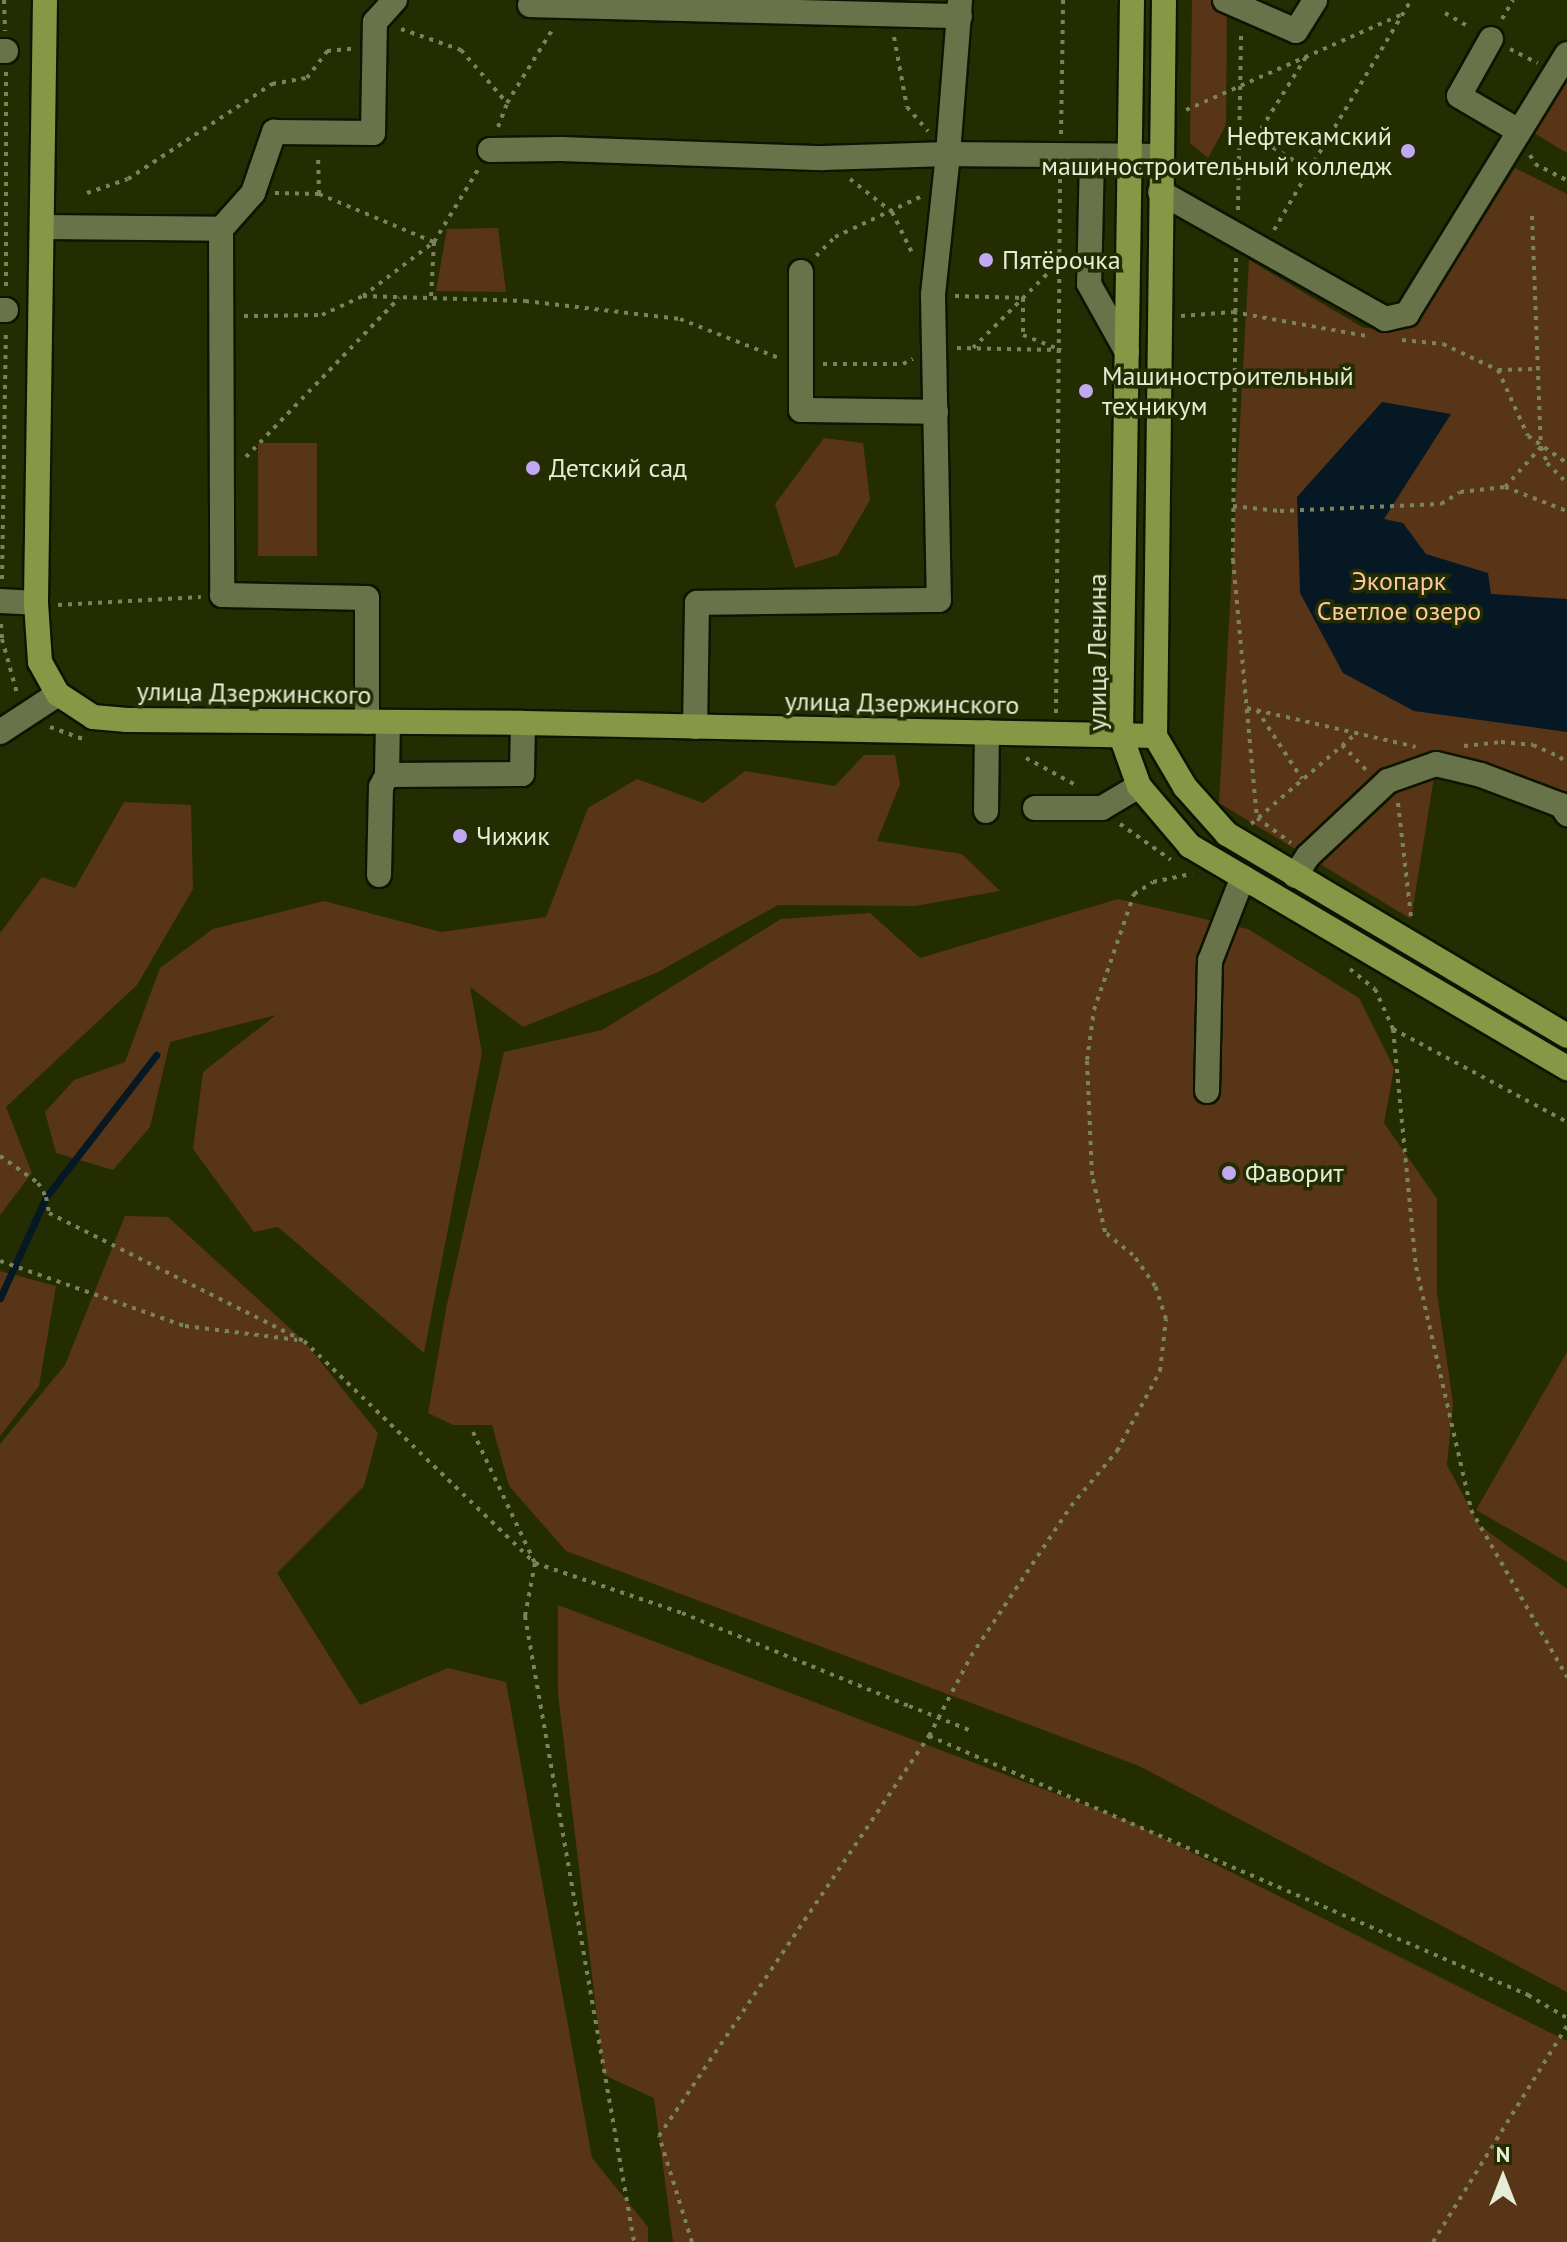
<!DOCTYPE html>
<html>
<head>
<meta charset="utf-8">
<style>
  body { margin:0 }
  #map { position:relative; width:1567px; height:2242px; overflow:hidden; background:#242d02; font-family:"PT Sans",sans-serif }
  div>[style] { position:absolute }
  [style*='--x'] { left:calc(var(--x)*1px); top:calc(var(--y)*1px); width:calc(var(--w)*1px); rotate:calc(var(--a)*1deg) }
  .green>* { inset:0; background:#583516; transform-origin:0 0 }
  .water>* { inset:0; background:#061824 }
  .stream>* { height:7px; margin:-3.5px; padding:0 3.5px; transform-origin:3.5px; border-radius:3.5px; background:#061824 }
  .path>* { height:4px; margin-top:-2px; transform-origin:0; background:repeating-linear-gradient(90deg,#7a8360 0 4px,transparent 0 10px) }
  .roads { filter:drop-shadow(2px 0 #0e1400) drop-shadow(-2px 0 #0e1400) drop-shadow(0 2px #0e1400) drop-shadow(0 -2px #0e1400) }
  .minor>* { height:24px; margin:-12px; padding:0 12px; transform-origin:12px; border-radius:12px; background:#697349 }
  .major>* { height:24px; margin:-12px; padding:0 12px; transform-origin:12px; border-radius:12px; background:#869846 }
  .path-bridge>* { height:4px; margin-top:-2px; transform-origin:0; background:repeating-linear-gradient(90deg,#7a8360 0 4px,transparent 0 10px) }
  .dots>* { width:22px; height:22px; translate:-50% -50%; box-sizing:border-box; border:4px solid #242d02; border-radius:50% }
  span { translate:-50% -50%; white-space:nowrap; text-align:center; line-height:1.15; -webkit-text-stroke:7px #242d02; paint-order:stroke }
  .poi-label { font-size:26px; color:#e6edd6 }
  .right { translate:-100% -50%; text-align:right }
  .left { translate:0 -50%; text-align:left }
  .park-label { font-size:26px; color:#fbc89f }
  .street-label { font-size:26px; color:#e6edd6 }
  .north { position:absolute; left:1463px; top:2138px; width:80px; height:80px; -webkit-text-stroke:6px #242d02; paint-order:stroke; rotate:0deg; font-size:22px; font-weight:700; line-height:32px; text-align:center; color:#e6edd6 }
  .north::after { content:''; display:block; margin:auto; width:28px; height:36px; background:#e6edd6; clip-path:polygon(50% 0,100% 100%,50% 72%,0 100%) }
</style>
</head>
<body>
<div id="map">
  <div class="green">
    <div style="clip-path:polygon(1192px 0,1227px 0,1226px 125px,1208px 158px,1190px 143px)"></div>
    <div style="clip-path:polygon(1567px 78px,1567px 153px,1534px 133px)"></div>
    <div style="clip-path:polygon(1515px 168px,1567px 194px,1567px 814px,1436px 765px,1411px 919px,1219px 803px,1249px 260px,1362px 327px,1389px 332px,1414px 327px)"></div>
    <div style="clip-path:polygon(498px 228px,506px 292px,436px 291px,447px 229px)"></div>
    <div style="clip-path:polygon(824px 438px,863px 443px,870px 500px,838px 555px,795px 568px,775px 504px)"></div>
    <div style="left:258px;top:443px;width:59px;height:113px"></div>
    <div style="clip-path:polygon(864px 755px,895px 755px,900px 784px,877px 841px,962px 854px,1000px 891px,915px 906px,778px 905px,658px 972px,523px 1027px,470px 987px,482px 1053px,424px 1353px,278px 1227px,254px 1232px,193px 1149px,203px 1072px,276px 1015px,170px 1042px,150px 1127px,113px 1170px,56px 1153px,45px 1112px,74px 1080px,125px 1062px,160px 968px,213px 929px,324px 901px,441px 932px,546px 917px,588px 808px,637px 779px,703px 803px,745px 771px,835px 786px)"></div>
    <div style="clip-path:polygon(124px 802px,191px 805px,193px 889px,137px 985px,6px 1107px,32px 1173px,0 1215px,0 933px,42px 877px,75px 888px)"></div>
    <div style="clip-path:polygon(1118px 899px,1248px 929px,1359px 998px,1394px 1068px,1384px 1123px,1437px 1199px,1437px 1293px,1453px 1403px,1447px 1465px,1479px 1525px,1567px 1589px,1567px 1992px,1139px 1766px,566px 1551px,509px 1486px,492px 1425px,453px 1425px,428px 1413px,447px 1304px,504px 1052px,602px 1030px,781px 919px,870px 913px,920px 958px)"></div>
    <div style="clip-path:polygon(125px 1216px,168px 1217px,304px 1341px,378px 1433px,364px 1486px,277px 1573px,360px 1705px,448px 1668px,506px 1682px,592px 2158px,648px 2227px,648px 2242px,0 2242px,0 1444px,65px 1365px)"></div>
    <div style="clip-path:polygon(0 1271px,56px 1286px,39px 1386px,0 1436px)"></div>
    <div style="clip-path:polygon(1567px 1352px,1567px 1562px,1476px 1510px)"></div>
    <div style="clip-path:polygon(558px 1605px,1133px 1823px,1567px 2041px,1567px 2242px,673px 2242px,654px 2098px,604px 2075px,558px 1694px)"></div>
  </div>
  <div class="water">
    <div style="clip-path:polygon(1382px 402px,1451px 414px,1384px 519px,1403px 523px,1426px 554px,1488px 573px,1491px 594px,1567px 599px,1567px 732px,1414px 711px,1343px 673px,1300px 593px,1297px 497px)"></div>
  </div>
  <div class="stream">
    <div style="--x:0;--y:1298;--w:111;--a:-65.5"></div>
    <div style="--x:46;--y:1197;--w:180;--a:-52.2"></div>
  </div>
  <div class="path">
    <div style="--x:4;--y:0;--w:31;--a:88"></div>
    <div style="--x:1445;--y:13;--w:30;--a:30"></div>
    <div style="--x:1502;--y:19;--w:22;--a:-60"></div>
    <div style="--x:401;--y:29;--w:64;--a:19.3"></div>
    <div style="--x:461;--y:50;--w:70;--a:49"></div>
    <div style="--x:894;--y:37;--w:71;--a:79.5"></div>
    <div style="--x:907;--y:107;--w:32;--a:49"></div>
    <div style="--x:1510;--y:49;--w:31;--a:27"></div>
    <div style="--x:6;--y:72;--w:215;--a:90"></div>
    <div style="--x:1186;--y:110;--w:237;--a:-23.9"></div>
    <div style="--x:498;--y:127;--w:26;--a:-69"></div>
    <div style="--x:507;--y:103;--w:89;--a:-58.3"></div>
    <div style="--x:1240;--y:133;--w:16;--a:14"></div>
    <div style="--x:1256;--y:137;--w:94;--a:-58"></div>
    <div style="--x:1061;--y:134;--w:134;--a:-89.1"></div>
    <div style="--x:1256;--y:137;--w:62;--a:31.9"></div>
    <div style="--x:1309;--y:170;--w:198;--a:-59"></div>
    <div style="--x:1530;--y:155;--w:10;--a:61"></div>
    <div style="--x:1535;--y:164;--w:36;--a:27"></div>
    <div style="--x:850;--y:179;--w:53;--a:38.2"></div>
    <div style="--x:892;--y:212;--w:50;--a:63.9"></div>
    <div style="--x:87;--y:193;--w:43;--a:-18.9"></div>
    <div style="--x:128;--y:179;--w:173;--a:-33.4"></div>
    <div style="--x:272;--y:84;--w:36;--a:-10"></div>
    <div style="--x:307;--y:78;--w:34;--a:-53"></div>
    <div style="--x:327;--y:51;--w:25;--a:-5"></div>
    <div style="--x:275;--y:193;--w:44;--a:1.3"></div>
    <div style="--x:319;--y:194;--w:40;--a:-91.4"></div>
    <div style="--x:319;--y:194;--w:125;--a:22.7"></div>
    <div style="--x:434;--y:242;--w:56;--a:93.1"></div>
    <div style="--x:1238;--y:210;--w:180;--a:-89"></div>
    <div style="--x:1532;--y:216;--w:231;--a:87.8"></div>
    <div style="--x:1541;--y:447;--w:17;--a:69"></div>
    <div style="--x:1547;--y:463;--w:28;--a:45"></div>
    <div style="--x:1274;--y:230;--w:69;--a:-59.7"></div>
    <div style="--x:816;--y:256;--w:27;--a:-45"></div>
    <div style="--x:835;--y:237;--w:96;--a:-25.2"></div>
    <div style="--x:1236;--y:258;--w:302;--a:90.6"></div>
    <div style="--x:1233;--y:560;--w:259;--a:84.7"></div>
    <div style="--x:1257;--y:818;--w:42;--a:36.3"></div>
    <div style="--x:363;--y:296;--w:162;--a:1.8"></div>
    <div style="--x:525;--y:301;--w:156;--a:6.6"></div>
    <div style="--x:680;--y:319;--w:106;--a:21.5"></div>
    <div style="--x:955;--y:296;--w:68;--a:1.7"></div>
    <div style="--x:1023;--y:298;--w:37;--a:90"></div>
    <div style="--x:1023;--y:335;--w:41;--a:21.5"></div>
    <div style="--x:1061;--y:350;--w:106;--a:-178.9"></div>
    <div style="--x:244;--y:316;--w:78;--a:-0.7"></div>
    <div style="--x:322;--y:315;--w:45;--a:-24.9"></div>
    <div style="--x:363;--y:296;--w:89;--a:-37.3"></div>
    <div style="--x:434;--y:242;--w:87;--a:-58.7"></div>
    <div style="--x:1181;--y:316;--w:52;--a:-4.4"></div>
    <div style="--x:1233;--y:312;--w:135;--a:10.2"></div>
    <div style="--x:1402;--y:340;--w:41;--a:5.6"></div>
    <div style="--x:1443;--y:344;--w:61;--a:25.3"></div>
    <div style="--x:1498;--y:370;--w:72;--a:65.6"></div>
    <div style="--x:1528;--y:436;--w:47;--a:34.7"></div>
    <div style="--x:973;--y:348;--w:122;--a:-45"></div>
    <div style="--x:823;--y:364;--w:80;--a:0"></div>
    <div style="--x:903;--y:364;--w:11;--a:-27"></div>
    <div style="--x:1498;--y:370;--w:41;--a:-1.4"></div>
    <div style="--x:246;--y:457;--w:221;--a:-46.1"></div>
    <div style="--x:1505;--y:487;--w:66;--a:21.2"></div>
    <div style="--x:1233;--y:506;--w:47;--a:6.1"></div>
    <div style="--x:1280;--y:511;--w:161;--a:-2.5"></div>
    <div style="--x:1441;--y:504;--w:22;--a:-32"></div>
    <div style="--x:1460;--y:492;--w:45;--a:-6.3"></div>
    <div style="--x:1505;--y:487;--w:54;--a:-48"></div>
    <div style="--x:2;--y:579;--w:247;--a:-89.1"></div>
    <div style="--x:58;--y:605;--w:143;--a:-3.2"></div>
    <div style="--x:1;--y:624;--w:15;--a:86"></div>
    <div style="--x:2;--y:639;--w:56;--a:74.5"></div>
    <div style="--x:1247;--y:708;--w:173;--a:13"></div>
    <div style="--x:1257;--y:710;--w:82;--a:56.9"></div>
    <div style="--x:1056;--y:713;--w:535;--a:-89.57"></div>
    <div style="--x:50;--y:727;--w:38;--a:20"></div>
    <div style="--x:1342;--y:745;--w:37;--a:46"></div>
    <div style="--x:1464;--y:746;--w:37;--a:-6"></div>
    <div style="--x:1501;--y:742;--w:32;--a:5"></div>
    <div style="--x:1533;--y:745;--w:30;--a:24"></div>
    <div style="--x:1560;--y:757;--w:10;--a:45"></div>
    <div style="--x:1026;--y:758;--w:55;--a:28.4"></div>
    <div style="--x:1398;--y:803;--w:115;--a:83.5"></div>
    <div style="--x:1120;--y:824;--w:62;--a:35.2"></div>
    <div style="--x:1251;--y:824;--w:141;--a:-40.7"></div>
    <div style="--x:1350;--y:969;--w:32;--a:39"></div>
    <div style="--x:1375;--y:989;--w:44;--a:65.8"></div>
    <div style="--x:1393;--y:1029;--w:239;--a:84.5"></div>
    <div style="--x:1416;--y:1267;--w:249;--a:77.2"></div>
    <div style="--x:1471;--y:1510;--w:193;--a:60.1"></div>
    <div style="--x:1393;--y:1029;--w:197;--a:28.1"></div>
    <div style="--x:0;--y:1156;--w:47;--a:35.4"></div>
    <div style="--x:38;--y:1183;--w:16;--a:60"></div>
    <div style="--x:46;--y:1197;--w:16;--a:79"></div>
    <div style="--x:49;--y:1213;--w:285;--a:26.7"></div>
    <div style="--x:304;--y:1341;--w:320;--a:43.9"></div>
    <div style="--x:535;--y:1563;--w:155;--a:18.8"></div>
    <div style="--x:682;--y:1613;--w:245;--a:22.3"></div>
    <div style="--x:0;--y:1261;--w:196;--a:19.4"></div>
    <div style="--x:185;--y:1326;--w:113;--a:7.1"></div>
    <div style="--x:473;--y:1432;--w:145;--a:64.7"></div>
    <div style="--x:535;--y:1563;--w:54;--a:100.7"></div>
    <div style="--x:525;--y:1616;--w:635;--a:80.12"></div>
    <div style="--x:929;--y:1736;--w:90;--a:-62.3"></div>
    <div style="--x:971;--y:1656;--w:180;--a:-56.3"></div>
    <div style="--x:1071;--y:1506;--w:72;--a:-50.1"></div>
    <div style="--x:1117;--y:1451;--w:91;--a:-61.7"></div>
    <div style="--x:1160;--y:1371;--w:52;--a:-83.4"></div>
    <div style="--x:1166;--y:1319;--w:35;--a:-108"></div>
    <div style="--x:1155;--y:1286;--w:38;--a:-125"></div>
    <div style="--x:1133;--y:1255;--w:36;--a:-141"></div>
    <div style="--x:1105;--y:1232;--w:58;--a:-102.8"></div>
    <div style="--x:1092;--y:1175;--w:115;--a:-92.5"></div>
    <div style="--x:1087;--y:1060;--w:50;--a:-82"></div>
    <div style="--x:1094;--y:1010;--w:123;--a:-71"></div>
    <div style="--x:1134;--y:894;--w:22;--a:-32"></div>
    <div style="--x:1153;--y:882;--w:40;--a:-12"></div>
    <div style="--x:692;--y:2242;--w:111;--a:-107.3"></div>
    <div style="--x:659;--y:2136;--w:483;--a:-56"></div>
    <div style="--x:929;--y:1736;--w:653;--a:23.38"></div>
    <div style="--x:1528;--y:1995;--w:45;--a:30.5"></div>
    <div style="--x:1433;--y:2242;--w:254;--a:-58.2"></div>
  </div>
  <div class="roads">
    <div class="minor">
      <div style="--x:1225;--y:0;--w:77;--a:23.6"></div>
      <div style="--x:1296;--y:31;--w:36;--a:-58"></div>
      <div style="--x:960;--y:1;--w:153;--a:94.5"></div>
      <div style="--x:948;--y:154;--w:212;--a:0.5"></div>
      <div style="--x:530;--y:5;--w:430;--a:1.5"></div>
      <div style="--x:1491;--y:39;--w:65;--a:119.3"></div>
      <div style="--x:1459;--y:96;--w:69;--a:30.3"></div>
      <div style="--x:0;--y:51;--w:6;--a:0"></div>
      <div style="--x:490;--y:150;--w:71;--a:-0.8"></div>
      <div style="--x:561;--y:149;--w:262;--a:2"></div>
      <div style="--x:823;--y:158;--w:125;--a:-1.8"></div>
      <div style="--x:948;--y:154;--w:142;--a:96.1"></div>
      <div style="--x:933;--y:295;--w:305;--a:88.9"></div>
      <div style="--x:939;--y:600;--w:242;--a:179.3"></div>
      <div style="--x:697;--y:603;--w:124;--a:90.9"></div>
      <div style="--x:1092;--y:156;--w:128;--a:91.3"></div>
      <div style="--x:1089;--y:284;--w:78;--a:60.8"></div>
      <div style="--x:1160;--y:192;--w:258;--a:29.4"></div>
      <div style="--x:1385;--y:319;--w:23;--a:-13"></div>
      <div style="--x:1407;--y:314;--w:305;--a:-58.4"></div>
      <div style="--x:43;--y:227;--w:178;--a:0.6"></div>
      <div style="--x:221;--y:229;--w:48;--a:-48.4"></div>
      <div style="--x:253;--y:193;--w:65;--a:-71"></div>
      <div style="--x:274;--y:132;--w:99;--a:0.6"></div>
      <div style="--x:373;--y:133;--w:111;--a:-89"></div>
      <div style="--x:375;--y:22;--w:30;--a:-48"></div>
      <div style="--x:221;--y:229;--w:366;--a:89.8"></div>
      <div style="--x:222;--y:595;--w:145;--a:1.2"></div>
      <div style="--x:367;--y:598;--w:124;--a:90"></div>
      <div style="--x:801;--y:272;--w:138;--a:90"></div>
      <div style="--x:801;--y:410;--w:135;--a:0.8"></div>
      <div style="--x:0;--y:310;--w:6;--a:0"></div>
      <div style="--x:0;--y:601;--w:36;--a:3"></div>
      <div style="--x:388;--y:722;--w:53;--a:91.1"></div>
      <div style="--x:387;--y:775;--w:135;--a:-0.4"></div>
      <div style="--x:522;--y:774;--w:51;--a:-88.9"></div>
      <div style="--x:0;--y:732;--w:69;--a:-33.2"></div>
      <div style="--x:1035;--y:808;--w:67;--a:0"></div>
      <div style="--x:1102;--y:808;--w:43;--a:-30.7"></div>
      <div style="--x:986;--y:811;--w:79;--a:-89.3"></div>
      <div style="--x:379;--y:875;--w:88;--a:-88.7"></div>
      <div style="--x:381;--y:787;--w:13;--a:-63"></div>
      <div style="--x:1295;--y:876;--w:24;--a:-57"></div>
      <div style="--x:1308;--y:856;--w:110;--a:-43.2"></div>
      <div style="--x:1388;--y:781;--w:51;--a:-19.5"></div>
      <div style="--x:1436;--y:764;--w:46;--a:13.7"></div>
      <div style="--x:1481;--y:775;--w:85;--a:20.6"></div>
      <div style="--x:1561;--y:805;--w:11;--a:56"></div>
      <div style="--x:1207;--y:1091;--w:130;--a:-88.7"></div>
      <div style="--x:1210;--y:961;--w:90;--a:-68.6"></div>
    </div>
    <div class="major">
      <div style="--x:45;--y:0;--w:603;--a:90.86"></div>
      <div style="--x:36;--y:603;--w:59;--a:86.1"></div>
      <div style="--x:40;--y:662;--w:37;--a:61"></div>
      <div style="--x:58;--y:694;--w:42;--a:33.3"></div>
      <div style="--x:93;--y:717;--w:34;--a:5"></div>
      <div style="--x:127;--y:720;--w:396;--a:0.4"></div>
      <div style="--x:523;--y:723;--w:632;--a:1.18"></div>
      <div style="--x:1132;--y:0;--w:736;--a:90.86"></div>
      <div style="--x:1121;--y:736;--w:53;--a:70.2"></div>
      <div style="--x:1139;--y:786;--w:79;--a:49.6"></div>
      <div style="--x:1190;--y:846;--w:438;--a:30.5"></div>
      <div style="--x:1164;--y:0;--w:736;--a:90.7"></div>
      <div style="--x:1155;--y:736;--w:59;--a:59.5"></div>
      <div style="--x:1185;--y:787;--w:63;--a:48.2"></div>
      <div style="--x:1227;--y:834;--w:395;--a:30.7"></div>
    </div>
  </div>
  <div class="path-bridge">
    <div style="--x:909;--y:1706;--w:65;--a:21.8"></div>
  </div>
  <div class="dots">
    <div style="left:1408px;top:151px;background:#c2a8f2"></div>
    <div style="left:986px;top:260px;background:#c2a8f2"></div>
    <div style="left:1086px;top:391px;background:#c2a8f2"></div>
    <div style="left:533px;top:468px;background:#c2a8f2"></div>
    <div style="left:460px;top:836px;background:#c2a8f2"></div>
    <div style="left:1229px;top:1173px;background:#c2a8f2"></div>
  </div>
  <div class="poi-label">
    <span class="right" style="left:1392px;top:151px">Нефтекамский<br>машиностроительный колледж</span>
    <span class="left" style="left:1002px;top:260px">Пятёрочка</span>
    <span class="left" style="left:1102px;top:391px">Машиностроительный<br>техникум</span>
    <span class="left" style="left:549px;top:468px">Детский сад</span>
    <span class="left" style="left:476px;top:836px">Чижик</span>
    <span class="left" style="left:1245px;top:1173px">Фаворит</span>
  </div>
  <div class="park-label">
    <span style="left:1399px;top:596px">Экопарк<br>Светлое озеро</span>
  </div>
  <div class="street-label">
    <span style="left:1097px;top:652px;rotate:-90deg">улица Ленина</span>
    <span style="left:254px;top:693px;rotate:1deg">улица Дзержинского</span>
    <span style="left:902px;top:703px;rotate:1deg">улица Дзержинского</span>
  </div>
  <div class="north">N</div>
</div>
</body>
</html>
